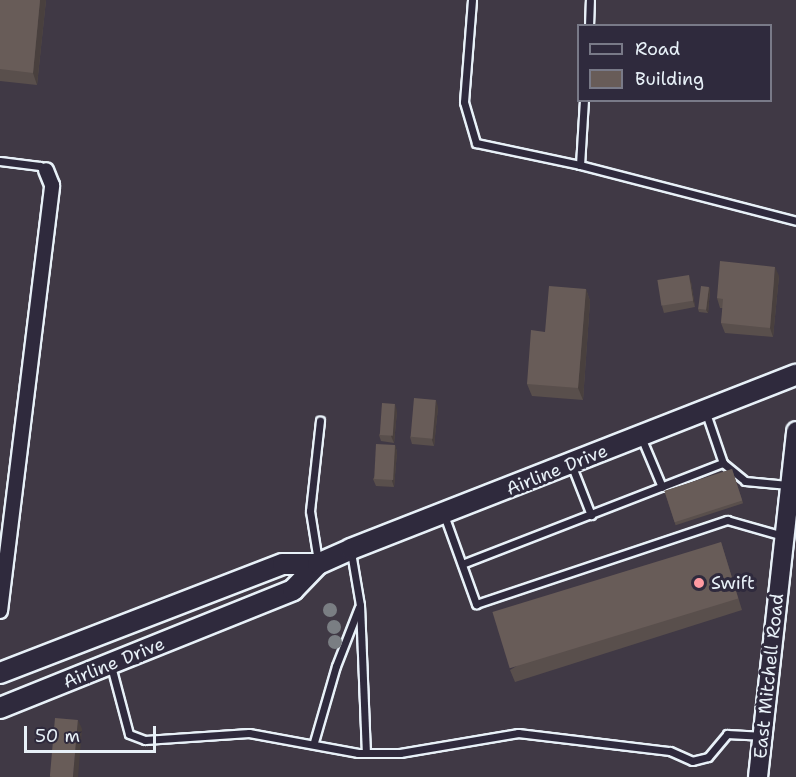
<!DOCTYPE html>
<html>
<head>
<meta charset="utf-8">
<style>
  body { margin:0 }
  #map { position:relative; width:796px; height:777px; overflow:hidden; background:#403945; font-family:"Shantell Sans",sans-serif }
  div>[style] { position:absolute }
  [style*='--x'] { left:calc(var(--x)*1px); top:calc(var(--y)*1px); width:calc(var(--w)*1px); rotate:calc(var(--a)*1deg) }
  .roads { filter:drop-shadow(2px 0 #e8f1f8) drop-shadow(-2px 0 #e8f1f8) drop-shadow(0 2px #e8f1f8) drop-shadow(0 -2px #e8f1f8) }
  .service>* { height:7px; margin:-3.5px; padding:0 3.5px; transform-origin:3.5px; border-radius:3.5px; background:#2f2a3d }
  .minor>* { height:14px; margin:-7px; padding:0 7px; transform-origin:7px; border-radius:7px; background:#2f2a3d }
  .tertiary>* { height:18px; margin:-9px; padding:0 9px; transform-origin:9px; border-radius:9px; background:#2f2a3d }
  .secondary>* { height:20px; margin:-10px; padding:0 10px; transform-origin:10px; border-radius:10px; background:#2f2a3d }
  .trees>* { width:14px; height:14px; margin:-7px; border-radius:50%; background:#7a7e83 }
  .wall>* { inset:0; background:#594f4c; transform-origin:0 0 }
  .shaded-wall>* { inset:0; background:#49403e }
  .building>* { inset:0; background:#685c58; transform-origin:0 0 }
  .dots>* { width:16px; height:16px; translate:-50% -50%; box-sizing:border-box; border:3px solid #2f2a3d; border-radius:50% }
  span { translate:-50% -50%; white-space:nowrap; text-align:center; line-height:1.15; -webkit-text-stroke:6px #2f2a3d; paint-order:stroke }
  .street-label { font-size:18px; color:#e8f1f8 }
  .poi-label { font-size:18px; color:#e8f1f8 }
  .left { translate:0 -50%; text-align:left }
  .legend { position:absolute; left:577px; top:24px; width:195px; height:78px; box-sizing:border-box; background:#2f2a3d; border:2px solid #797a88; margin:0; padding:8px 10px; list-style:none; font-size:18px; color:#e8f1f8 }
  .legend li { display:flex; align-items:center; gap:12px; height:30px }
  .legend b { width:30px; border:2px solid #797a88 }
  .scale { position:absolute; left:24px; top:726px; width:132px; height:27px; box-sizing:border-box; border:3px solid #e8f1f8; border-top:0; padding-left:8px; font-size:18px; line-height:21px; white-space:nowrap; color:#e8f1f8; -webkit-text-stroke:4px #2f2a3d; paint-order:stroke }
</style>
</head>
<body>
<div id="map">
  <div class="roads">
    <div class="service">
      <div style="--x:472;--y:0;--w:102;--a:94.5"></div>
      <div style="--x:464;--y:102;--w:43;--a:73.7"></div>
      <div style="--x:476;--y:143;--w:106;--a:11.9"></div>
      <div style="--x:580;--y:165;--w:223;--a:14.5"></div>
      <div style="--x:589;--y:26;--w:26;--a:-88"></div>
      <div style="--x:0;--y:161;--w:40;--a:7.1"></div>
      <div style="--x:40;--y:166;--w:7;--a:34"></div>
      <div style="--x:580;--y:165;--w:65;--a:-86.5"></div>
      <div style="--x:641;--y:437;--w:54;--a:67.2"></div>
      <div style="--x:723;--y:463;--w:28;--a:39"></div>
      <div style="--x:745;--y:481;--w:43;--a:5.3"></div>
      <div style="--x:571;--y:464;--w:55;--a:68.6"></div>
      <div style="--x:444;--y:515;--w:95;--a:70.2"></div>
      <div style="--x:476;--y:604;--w:265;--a:-18.5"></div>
      <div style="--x:727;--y:520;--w:58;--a:15.9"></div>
      <div style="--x:351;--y:552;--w:54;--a:80.4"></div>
      <div style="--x:360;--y:605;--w:148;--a:87.7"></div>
      <div style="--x:318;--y:561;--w:51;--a:-99.1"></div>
      <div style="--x:310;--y:511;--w:91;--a:-83.7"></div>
      <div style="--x:462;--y:564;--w:280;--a:-21.2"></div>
      <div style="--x:723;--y:463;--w:53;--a:-108.8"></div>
      <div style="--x:111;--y:666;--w:70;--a:75.2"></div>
      <div style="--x:129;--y:734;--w:17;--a:21"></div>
      <div style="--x:145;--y:740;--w:104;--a:-3.9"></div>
      <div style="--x:249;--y:733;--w:111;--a:10.4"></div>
      <div style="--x:358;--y:753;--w:42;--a:0"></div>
      <div style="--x:400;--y:753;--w:120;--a:-9.6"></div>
      <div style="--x:518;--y:733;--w:153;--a:6.8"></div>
      <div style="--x:670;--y:751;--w:24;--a:24"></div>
      <div style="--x:692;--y:761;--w:16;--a:-14"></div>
      <div style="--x:708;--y:757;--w:30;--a:-50"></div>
      <div style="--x:727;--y:734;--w:33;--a:3"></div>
      <div style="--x:314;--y:742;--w:79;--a:-73.9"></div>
      <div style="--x:336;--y:666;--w:63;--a:-68.7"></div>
    </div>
    <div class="minor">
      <div style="--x:0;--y:611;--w:429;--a:-83"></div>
      <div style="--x:52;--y:185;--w:16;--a:-112"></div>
    </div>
    <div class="tertiary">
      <div style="--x:758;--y:777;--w:348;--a:-83.7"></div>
    </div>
    <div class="secondary">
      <div style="--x:0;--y:673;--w:303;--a:-21.1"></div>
      <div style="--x:283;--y:564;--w:35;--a:0"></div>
      <div style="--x:0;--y:708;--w:316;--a:-21.9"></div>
      <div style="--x:293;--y:590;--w:36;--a:-46"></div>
      <div style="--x:318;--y:564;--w:36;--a:-24"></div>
      <div style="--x:351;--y:549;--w:478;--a:-21.4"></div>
    </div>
  </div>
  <div class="trees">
    <div style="left:330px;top:610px"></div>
    <div style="left:334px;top:627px"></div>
    <div style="left:335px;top:642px"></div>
  </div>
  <div class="wall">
    <div style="clip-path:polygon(0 0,46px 0,37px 85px,0 81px)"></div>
    <div style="clip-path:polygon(779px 276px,773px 337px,725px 333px,721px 323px,723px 308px,720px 308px,717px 298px)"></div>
    <div style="clip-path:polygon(691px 282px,695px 307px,664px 313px,662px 306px)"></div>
    <div style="clip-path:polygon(709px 287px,710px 290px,708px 313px,699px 312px,698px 309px)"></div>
    <div style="clip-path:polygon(586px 289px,590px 301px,583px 400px,532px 396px,527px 384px,545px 332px)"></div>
    <div style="clip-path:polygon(438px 407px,434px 446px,412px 444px,410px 437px)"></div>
    <div style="clip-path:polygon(397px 411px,394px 443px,381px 441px,379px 435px)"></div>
    <div style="clip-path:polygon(395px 445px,397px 452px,394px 487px,376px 486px,373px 479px)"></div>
    <div style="left:732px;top:469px;width:36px;height:71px;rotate:72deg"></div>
    <div style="clip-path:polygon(721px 542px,742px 610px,515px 682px,510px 670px)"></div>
  </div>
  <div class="shaded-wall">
    <div style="clip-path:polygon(40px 0,46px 0,37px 85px,33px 73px)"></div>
    <div style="clip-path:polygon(775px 267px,779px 276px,773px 337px,770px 328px)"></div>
    <div style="clip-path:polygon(689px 275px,691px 282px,695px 307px,693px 301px)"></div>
    <div style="clip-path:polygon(709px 287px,710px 290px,708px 313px,706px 310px)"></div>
    <div style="clip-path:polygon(586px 289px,590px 301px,583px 400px,578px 388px)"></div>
    <div style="clip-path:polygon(436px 400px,438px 407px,434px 446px,432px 440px)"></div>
    <div style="clip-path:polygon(395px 404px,397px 411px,394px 443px,391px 436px)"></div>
    <div style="clip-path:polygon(395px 445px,397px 452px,394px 487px,392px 481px)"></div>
    <div style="clip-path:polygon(78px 720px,82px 729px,78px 777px,73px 777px)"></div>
  </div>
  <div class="building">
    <div style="clip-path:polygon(0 0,40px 0,33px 73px,0 69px)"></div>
    <div style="clip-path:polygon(720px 261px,775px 267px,770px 328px,721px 323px,723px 299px,717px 298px)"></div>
    <div style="left:689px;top:275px;width:26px;height:32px;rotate:81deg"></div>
    <div style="clip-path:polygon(549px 286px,586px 289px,578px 388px,527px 384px,531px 330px,545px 332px)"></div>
    <div style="left:701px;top:286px;width:8px;height:23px;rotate:7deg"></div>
    <div style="left:414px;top:398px;width:22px;height:39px;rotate:5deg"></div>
    <div style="left:382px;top:403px;width:13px;height:32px;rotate:4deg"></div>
    <div style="left:376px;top:444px;width:19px;height:35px;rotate:3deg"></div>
    <div style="left:732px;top:469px;width:33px;height:71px;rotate:72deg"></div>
    <div style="left:721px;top:542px;width:59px;height:239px;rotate:73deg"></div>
    <div style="left:55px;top:718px;width:23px;height:59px;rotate:5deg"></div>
  </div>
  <div class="dots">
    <div style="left:699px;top:583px;background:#ff9aa2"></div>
  </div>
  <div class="street-label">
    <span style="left:557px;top:470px;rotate:-22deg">Airline Drive</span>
    <span style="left:114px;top:663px;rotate:-22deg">Airline Drive</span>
    <span style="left:769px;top:676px;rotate:-84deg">East Mitchell Road</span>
  </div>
  <div class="poi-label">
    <span class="left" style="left:711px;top:583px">Swift</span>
  </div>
  <ul class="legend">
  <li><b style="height:8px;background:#2f2a3d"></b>Road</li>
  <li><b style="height:16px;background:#685c58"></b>Building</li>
  </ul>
  <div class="scale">50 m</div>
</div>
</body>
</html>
